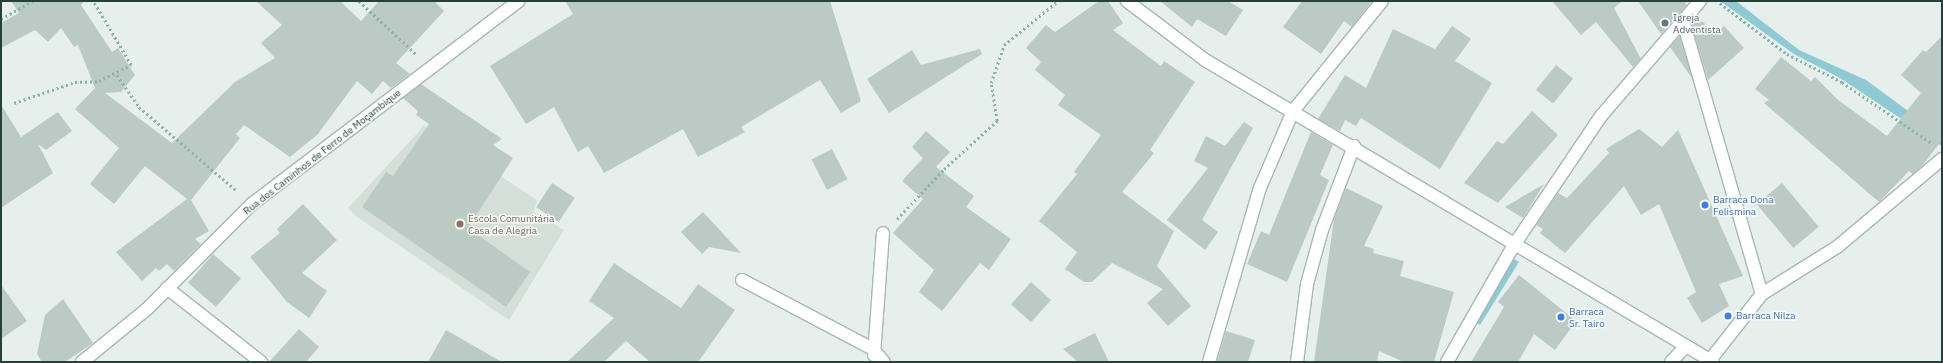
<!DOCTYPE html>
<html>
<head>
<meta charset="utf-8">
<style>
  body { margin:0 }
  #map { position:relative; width:1943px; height:363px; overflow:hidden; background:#e6efeb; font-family:"IBM Plex Sans",sans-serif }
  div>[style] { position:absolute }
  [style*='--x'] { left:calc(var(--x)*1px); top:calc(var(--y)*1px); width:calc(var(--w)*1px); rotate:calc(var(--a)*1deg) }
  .built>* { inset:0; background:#d4dfda }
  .water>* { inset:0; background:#8ec9d4 }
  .building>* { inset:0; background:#bbcac4; transform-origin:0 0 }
  .path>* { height:2.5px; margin-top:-1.25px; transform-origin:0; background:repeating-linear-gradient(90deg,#86b3a5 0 2px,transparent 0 5px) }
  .roads { filter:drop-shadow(1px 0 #a8b8b2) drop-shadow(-1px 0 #a8b8b2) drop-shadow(0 1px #a8b8b2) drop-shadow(0 -1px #a8b8b2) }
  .minor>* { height:12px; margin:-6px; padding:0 6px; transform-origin:6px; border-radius:6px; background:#fff }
  .tertiary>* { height:12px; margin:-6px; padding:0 6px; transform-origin:6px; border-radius:6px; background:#fff }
  .dots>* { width:11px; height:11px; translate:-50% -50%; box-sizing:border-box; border:2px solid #f7fbf9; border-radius:50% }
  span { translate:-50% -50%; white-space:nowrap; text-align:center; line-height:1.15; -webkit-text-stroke:3px #f7fbf9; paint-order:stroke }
  .worship-label { font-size:10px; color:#5b616d }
  .left { translate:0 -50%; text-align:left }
  .street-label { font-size:10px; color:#24423a }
  .shop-label { font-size:10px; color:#366cbe }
  .education-label { font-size:10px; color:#785e54 }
  .frame { position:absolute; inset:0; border:2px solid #24423a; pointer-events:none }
</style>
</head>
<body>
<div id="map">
  <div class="built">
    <div style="clip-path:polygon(424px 126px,537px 200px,534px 212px,564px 230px,509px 320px,357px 217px,348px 208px)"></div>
  </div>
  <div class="water">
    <div style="clip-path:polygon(1720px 1px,1736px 1px,1799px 50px,1866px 80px,1942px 136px,1942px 146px,1840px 78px,1794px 54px)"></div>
    <div style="clip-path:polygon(1509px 256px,1519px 262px,1480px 325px,1472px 320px)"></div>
  </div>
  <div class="building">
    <div style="clip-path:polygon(11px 1px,84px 1px,81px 5px,112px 52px,118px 48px,135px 75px,121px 92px,105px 93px,172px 143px,235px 82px,275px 58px,261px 43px,282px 25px,256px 1px,340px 1px,361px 21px,379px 1px,434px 1px,444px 11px,396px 63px,410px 74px,391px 88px,383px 81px,372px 94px,357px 81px,318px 134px,290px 157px,244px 125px,236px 134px,240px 138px,191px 200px,209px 231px,195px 239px,201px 244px,174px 271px,167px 264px,159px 271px,156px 268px,142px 281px,116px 252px,187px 199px,145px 166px,114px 204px,90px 184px,119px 148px,75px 109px,95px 88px,78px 45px,74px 47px,61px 28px,48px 42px,35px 30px,1px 48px,1px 23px,19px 13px)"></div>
    <div style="clip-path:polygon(565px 1px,830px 1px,861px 101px,841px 113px,820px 80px,741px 127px,745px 132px,698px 157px,683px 129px,604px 173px,588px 146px,578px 152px,554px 107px,526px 124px,490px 66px,573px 14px)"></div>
    <div style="clip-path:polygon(1099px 1px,1108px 1px,1123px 23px,1113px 30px,1161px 66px,1164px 61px,1195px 82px,1150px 150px,1154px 153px,1122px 192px,1174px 231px,1157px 266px,1191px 306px,1168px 326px,1147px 303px,1163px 289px,1112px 263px,1092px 282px,1084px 282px,1065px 269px,1077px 252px,1039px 221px,1077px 174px,1074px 172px,1101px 135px,1058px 105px,1065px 95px,1035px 70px,1041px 62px,1026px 48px,1046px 25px,1055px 32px)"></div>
    <div style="clip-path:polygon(1160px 1px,1228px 1px,1243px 10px,1226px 36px,1197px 19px,1192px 27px)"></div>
    <div style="clip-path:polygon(1302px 1px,1372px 1px,1352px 27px,1344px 21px,1321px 54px,1283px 27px)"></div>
    <div style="clip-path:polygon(1552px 1px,1622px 1px,1614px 8px,1641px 59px,1633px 67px,1596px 22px,1581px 35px)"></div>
    <div style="clip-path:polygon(1638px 1px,1684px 1px,1687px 5px,1661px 34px)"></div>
    <div style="clip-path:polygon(1697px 16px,1715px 34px,1724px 26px,1744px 48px,1708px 80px,1691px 23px)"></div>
    <div style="clip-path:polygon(1452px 26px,1471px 39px,1455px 61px,1492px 83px,1440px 169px,1361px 118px,1356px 126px,1345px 120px,1340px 131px,1318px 119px,1345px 75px,1366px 88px,1393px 29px,1435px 49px)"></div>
    <div style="clip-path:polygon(1680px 36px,1692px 78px,1670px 47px)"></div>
    <div style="clip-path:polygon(1942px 36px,1942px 140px,1922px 166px,1913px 174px,1909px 171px,1879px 202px,1764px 103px,1769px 100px,1755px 89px,1781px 57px,1811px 81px,1815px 77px,1837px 99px,1887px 136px,1921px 93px,1901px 75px,1923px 50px,1926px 52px)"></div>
    <div style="clip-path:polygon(980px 49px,982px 54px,889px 113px,867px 79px,912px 50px,921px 65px)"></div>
    <div style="left:1556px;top:65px;width:22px;height:32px;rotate:39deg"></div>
    <div style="clip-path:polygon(421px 84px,502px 139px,493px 145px,513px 158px,468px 228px,530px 272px,506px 307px,362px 207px,386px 172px,393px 176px,429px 124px,416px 115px,418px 111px,403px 98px)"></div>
    <div style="clip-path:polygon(1px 105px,21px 137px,58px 112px,72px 131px,46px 150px,38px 144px,53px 173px,1px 208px)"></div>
    <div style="clip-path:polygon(1532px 111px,1558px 135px,1498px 203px,1464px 183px,1497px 141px,1503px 144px)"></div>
    <div style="clip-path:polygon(1244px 122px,1253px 128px,1202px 220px,1218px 232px,1205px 250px,1167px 220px,1208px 168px,1194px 161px,1206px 136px,1225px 146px)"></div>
    <div style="clip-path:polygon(1639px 129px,1662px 147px,1678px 130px,1743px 276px,1719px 284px,1729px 306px,1702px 323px,1687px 298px,1696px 292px,1659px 204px,1641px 215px,1624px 186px,1565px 253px,1540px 233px,1543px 229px,1536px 225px,1558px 193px,1567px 198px,1609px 153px,1606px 149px)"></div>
    <div style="clip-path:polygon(926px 131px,950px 152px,936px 167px,974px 196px,966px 207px,1011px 239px,989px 270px,980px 263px,942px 311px,919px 292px,934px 270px,893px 233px,923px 199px,902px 181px,923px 158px,912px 147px)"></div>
    <div style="clip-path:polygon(1311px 132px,1333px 145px,1320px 175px,1329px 180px,1287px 282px,1247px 264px,1261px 231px,1269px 235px)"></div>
    <div style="left:832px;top:149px;width:34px;height:23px;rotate:63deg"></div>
    <div style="left:552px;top:183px;width:27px;height:29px;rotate:33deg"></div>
    <div style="left:1782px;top:183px;width:57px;height:33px;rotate:50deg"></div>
    <div style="clip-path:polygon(1544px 184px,1523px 218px,1505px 207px)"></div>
    <div style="clip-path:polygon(1346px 188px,1383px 206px,1364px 246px,1374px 249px,1373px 253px,1404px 261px,1400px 276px,1454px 292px,1434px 362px,1404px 362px,1379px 351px,1377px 362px,1314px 362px,1334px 219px)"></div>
    <div style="clip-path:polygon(303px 204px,337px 240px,302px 273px,327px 291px,309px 318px,287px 302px,250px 257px,280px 233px,277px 229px)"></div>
    <div style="clip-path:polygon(703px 212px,741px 253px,709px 247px,702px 254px,681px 232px)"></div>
    <div style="left:213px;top:254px;width:37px;height:38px;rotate:41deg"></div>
    <div style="clip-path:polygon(614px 263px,681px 308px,698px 284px,735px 310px,698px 362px,650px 362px,626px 341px,604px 362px,567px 362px,614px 318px,589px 301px)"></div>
    <div style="clip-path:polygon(1519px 275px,1576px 321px,1555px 350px,1534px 334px,1518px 362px,1471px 362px,1504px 307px,1498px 302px)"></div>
    <div style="left:1031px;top:282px;width:27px;height:30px;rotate:42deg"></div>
    <div style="clip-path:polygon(1px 285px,27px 321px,1px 339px)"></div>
    <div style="clip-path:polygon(63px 299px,93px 343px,65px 362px,42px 362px,37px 354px,45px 315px)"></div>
    <div style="clip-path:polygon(299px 329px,319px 347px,306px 362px,269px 362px)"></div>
    <div style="clip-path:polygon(446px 330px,502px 362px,428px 362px)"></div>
    <div style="clip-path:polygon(1226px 331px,1255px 340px,1248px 362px,1217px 362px)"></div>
    <div style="clip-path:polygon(1095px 333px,1109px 362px,1078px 362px,1063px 349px)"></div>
  </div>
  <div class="path">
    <div style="--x:359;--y:1;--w:78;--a:42.9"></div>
    <div style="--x:1720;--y:3;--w:84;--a:37.3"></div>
    <div style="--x:1787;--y:54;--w:62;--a:27"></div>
    <div style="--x:1842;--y:82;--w:107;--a:34.3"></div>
    <div style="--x:1;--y:19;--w:36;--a:-30"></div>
    <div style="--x:117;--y:75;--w:39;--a:55"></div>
    <div style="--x:139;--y:107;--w:129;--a:40.6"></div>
    <div style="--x:14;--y:103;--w:65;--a:-19"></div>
    <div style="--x:75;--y:82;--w:24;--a:-2"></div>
    <div style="--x:99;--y:81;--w:36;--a:-27"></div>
    <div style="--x:131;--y:65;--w:74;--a:-120.7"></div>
    <div style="--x:897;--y:219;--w:69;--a:-46.8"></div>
    <div style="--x:944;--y:169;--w:72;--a:-42.2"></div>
    <div style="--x:997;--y:121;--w:38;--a:-99"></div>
    <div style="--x:991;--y:83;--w:40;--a:-71.1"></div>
    <div style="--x:1004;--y:45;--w:70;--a:-39.2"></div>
  </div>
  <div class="roads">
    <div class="minor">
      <div style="--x:1127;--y:1;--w:98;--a:37.1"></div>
      <div style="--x:1205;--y:60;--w:591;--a:30.73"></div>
      <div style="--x:1683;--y:21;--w:284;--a:73.9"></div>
      <div style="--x:1762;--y:294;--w:84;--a:128.2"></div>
      <div style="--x:742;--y:280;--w:148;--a:27.8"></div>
      <div style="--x:873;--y:349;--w:17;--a:50"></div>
      <div style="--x:167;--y:288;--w:120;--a:38.2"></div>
      <div style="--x:1762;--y:294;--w:89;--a:-32.1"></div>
      <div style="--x:1837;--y:247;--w:137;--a:-40"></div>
      <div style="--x:874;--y:355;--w:122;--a:-85.8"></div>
      <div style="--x:1209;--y:362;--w:181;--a:-73.7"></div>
      <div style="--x:1260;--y:188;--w:84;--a:-66.8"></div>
      <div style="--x:1293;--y:111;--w:141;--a:-51"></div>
      <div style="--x:1297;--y:362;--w:79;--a:-82.7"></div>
      <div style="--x:1307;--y:284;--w:56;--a:-74.5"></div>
      <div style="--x:1322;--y:230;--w:90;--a:-69.1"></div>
      <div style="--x:1447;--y:362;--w:135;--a:-60.2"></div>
      <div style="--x:1514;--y:245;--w:156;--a:-56"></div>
      <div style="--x:1601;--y:116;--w:152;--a:-49.3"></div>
      <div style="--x:1671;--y:362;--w:22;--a:-47"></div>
    </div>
    <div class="tertiary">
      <div style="--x:82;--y:362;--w:84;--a:-39.2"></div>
      <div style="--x:147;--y:309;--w:148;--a:-45"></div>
      <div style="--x:252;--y:204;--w:335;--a:-37.3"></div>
    </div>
  </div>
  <div class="dots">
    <div style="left:1665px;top:23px;background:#6b7280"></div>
    <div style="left:1705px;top:205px;background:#3f7fe0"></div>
    <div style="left:460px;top:224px;background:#8d6e63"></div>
    <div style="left:1728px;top:316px;background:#3f7fe0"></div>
    <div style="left:1561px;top:317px;background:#3f7fe0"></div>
  </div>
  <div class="worship-label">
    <span class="left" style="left:1673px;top:23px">Igreja<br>Adventista</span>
  </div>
  <div class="street-label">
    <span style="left:322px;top:152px;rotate:-38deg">Rua dos Caminhos de Ferro de Moçambique</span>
  </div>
  <div class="shop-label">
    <span class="left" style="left:1713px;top:205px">Barraca Dona<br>Felismina</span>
    <span class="left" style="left:1569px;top:317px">Barraca<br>Sr. Tairo</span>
    <span class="left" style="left:1736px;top:316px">Barraca Nilza</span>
  </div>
  <div class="education-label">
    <span class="left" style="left:468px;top:224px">Escola Comunitária<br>Casa de Alegria</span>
  </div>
  <div class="frame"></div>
</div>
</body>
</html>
